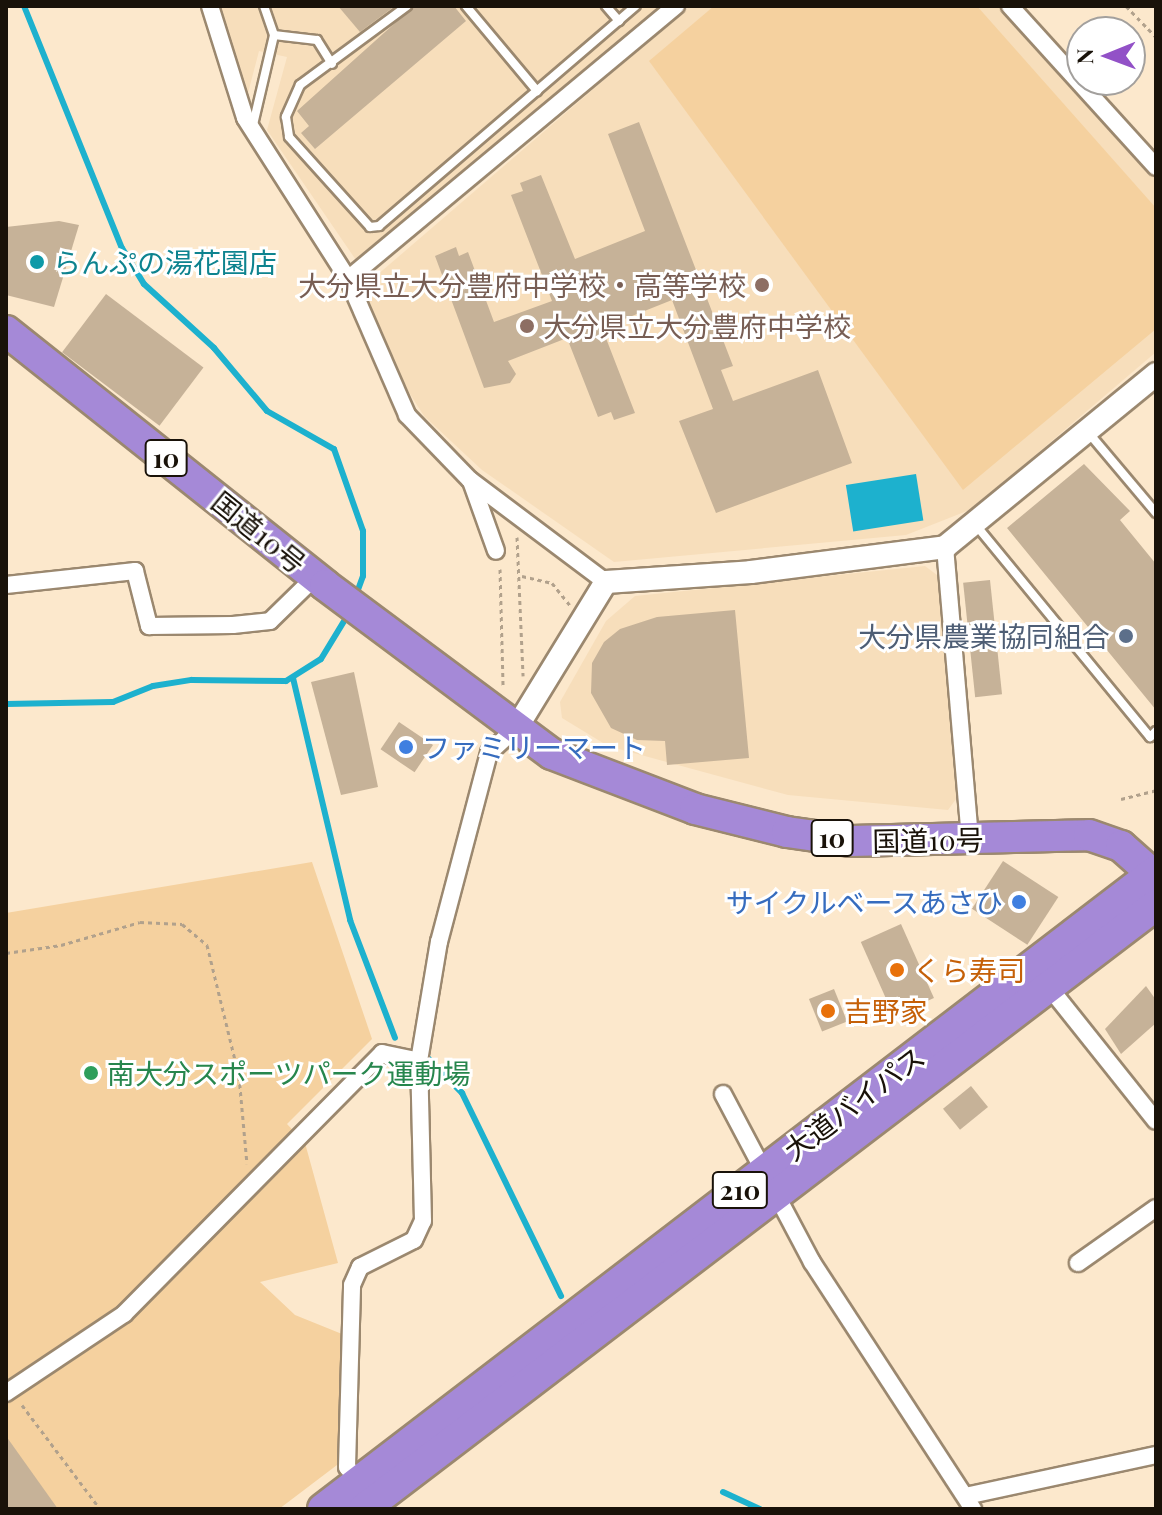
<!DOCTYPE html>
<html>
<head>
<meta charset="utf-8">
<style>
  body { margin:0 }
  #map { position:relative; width:1162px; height:1515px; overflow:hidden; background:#fce8cc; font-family:"Playfair Display","Noto Sans JP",serif }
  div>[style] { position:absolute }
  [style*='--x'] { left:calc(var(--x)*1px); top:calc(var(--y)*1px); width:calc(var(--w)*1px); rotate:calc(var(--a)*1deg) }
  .built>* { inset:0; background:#f7debb }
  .green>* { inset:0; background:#f5d19f }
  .water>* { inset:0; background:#1db1ce; transform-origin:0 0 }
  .stream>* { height:6px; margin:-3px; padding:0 3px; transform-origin:3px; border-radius:3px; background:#1db1ce }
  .building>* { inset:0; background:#c6b298; transform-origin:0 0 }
  .path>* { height:3px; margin-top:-1.5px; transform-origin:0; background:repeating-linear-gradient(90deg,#b1a18c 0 4px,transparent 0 8px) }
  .roads { filter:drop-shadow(2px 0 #9b886f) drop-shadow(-2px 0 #9b886f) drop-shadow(0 2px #9b886f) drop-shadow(0 -2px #9b886f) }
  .lane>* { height:8px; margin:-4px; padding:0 4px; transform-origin:4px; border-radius:4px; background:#fff }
  .street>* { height:16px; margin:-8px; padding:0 8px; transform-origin:8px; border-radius:8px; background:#fff }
  .secondary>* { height:22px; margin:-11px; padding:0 11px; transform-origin:11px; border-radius:11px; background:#fff }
  .highway>* { height:30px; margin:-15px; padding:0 15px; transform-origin:15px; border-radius:15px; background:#a589d7 }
  .dots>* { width:22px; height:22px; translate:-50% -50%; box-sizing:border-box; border:4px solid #fff; border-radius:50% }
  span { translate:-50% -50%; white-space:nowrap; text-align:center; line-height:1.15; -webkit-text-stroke:6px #fff; paint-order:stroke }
  .shield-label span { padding:2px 6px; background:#fff; border:2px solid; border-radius:6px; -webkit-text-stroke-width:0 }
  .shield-label { font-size:26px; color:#191209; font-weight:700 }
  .culture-label { font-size:28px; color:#0d838f }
  .left { translate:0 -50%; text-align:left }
  .education-label { font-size:28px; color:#785e54 }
  .right { translate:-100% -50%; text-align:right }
  .street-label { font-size:28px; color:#191209 }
  .service-label { font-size:28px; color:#4e5e75 }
  .shop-label { font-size:28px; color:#366cbe }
  .food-label { font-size:28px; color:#c56008 }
  .leisure-label { font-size:28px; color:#27864d }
  .frame { position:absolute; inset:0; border:8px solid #191209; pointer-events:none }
  .north { position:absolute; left:1066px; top:16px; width:80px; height:80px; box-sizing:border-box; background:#fff; border:2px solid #a3a09d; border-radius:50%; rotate:269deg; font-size:22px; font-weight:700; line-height:32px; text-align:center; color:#191209 }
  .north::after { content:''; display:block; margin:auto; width:28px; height:36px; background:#9251c7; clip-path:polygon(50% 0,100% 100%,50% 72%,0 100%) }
</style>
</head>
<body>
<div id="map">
  <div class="built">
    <div style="clip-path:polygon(219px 6px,661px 6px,358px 263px,267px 130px,287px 57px,259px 51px,247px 97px)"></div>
    <div style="clip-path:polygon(690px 6px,998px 6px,1156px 180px,1156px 352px,972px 509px,906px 535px,614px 562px,482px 470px,424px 416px,403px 383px,369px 303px,369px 282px)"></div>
    <div style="clip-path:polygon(925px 566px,941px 578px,959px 795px,948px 810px,788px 795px,608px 746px,562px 718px,560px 702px,606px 621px,635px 596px)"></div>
  </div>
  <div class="green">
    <div style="clip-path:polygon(714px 6px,977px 6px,1156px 208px,1156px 329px,963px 490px,649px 61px)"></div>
    <div style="clip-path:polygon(312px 862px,372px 1039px,287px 1124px,305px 1143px,338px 1263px,260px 1282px,295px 1315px,342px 1334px,337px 1465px,279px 1509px,6px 1509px,6px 913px)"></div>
  </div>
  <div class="water">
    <div style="left:916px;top:474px;width:47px;height:71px;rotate:81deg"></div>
  </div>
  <div class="stream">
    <div style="--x:24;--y:6;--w:261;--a:68"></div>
    <div style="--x:122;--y:248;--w:42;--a:58.6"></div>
    <div style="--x:144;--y:284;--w:95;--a:42.4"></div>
    <div style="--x:214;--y:348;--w:82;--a:49.9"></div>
    <div style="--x:267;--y:411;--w:77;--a:29.6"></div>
    <div style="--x:334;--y:449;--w:87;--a:70.5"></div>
    <div style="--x:363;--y:531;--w:45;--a:90"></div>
    <div style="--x:363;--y:576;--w:20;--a:110"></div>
    <div style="--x:293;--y:678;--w:249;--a:76.7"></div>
    <div style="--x:350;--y:920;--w:126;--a:69.1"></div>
    <div style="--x:6;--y:704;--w:107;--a:-1.1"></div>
    <div style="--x:113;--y:702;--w:43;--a:-21.8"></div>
    <div style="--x:153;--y:686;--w:39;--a:-9"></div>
    <div style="--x:192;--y:680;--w:94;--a:0.6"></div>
    <div style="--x:286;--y:681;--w:41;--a:-32.2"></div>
    <div style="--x:321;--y:659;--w:54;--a:-58.7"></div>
    <div style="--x:428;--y:1058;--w:49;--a:45.8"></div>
    <div style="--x:462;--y:1093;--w:226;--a:64"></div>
    <div style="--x:723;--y:1492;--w:41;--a:24.7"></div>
  </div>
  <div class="building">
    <div style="clip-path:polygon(338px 6px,395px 6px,360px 32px)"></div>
    <div style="clip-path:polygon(414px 6px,454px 6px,466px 21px,315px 149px,301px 133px,309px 126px,297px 111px)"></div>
    <div style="clip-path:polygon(639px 122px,733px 366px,721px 370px,733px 401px,818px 370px,852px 463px,716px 513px,679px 421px,713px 409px,672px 300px,602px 328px,635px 413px,614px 420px,611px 412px,598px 417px,567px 338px,508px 361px,516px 374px,510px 383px,484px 388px,435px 256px,456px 247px,459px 256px,468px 252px,494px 322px,552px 301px,511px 195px,523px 191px,520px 183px,541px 175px,575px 259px,645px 231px,608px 134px)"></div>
    <div style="clip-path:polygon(59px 221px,79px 225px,54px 307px,6px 295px,6px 227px)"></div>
    <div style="left:106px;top:294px;width:122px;height:73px;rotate:37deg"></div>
    <div style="clip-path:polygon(1084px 464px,1130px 511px,1120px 520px,1156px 564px,1156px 710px,1007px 528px)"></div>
    <div style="left:990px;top:580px;width:115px;height:27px;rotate:84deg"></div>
    <div style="clip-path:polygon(735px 610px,749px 758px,667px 765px,665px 741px,637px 740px,611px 728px,591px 693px,592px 663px,604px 642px,620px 629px,657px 617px)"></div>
    <div style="clip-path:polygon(354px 672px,378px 787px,341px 795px,311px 682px)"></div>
    <div style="left:399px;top:722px;width:41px;height:33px;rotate:34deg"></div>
    <div style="left:1003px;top:861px;width:66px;height:57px;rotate:33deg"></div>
    <div style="left:901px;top:924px;width:81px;height:44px;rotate:66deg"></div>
    <div style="clip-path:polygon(1146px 986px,1156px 1000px,1156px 1023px,1121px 1054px,1105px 1029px)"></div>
    <div style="left:834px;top:989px;width:35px;height:27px;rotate:68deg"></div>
    <div style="left:971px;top:1086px;width:27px;height:36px;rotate:51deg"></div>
    <div style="clip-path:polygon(6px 1436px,58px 1509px,6px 1509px)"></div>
  </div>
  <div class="path">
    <div style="--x:1126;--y:6;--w:43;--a:45.9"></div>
    <div style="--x:517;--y:537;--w:139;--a:87.5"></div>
    <div style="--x:500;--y:569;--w:116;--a:88.5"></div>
    <div style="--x:522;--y:576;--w:31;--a:13"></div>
    <div style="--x:552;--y:583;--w:28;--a:51"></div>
    <div style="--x:1121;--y:799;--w:36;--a:-14"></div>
    <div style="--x:6;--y:953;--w:56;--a:-8.3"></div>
    <div style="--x:61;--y:945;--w:82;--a:-16.2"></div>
    <div style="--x:140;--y:922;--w:42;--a:2.7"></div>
    <div style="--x:182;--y:924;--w:33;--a:40"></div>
    <div style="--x:207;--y:945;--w:135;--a:76.3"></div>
    <div style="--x:239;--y:1076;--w:88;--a:84.8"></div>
    <div style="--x:22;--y:1405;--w:130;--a:53.1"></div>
  </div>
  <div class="roads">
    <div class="lane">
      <div style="--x:407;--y:6;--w:133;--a:143.6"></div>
      <div style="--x:300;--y:85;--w:35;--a:114"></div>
      <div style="--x:286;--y:117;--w:20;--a:81"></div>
      <div style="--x:289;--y:137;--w:121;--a:48"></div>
      <div style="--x:370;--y:227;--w:9;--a:-6"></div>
      <div style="--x:379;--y:226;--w:338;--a:-40.6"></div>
      <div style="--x:466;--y:6;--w:111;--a:50.1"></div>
      <div style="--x:606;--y:6;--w:20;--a:49"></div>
      <div style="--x:274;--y:35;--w:43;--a:6.6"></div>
      <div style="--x:317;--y:40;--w:28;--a:58"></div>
      <div style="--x:252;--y:129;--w:97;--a:-76.8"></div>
      <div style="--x:274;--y:35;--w:31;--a:-109"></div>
      <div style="--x:1087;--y:431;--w:107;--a:49.9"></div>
      <div style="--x:975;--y:524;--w:276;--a:50.6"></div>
      <div style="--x:1150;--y:737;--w:8;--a:-45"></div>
    </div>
    <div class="street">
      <div style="--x:210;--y:6;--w:117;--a:72.6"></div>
      <div style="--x:245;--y:118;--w:191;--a:57.4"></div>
      <div style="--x:348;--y:279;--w:148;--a:66.5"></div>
      <div style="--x:407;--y:415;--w:91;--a:45.9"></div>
      <div style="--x:470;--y:480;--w:170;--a:36.9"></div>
      <div style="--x:1010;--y:6;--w:217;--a:47.8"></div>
      <div style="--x:348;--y:279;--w:427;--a:-39.8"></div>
      <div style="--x:471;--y:481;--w:74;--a:70.3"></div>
      <div style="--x:945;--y:547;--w:281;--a:85.1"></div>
      <div style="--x:6;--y:585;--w:130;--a:-6.2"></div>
      <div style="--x:135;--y:571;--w:57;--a:75.7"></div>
      <div style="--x:149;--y:626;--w:84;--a:-0.7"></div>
      <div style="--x:233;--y:625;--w:37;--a:-6"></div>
      <div style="--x:270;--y:621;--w:63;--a:-44.4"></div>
      <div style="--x:1049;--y:987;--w:171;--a:51.4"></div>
      <div style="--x:723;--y:1094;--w:190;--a:62.1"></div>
      <div style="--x:812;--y:1262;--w:295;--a:56.9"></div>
      <div style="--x:1078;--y:1263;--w:95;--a:-35.2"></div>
      <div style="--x:6;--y:1393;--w:142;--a:-33.8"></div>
      <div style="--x:124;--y:1314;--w:367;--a:-45.3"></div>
      <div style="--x:382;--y:1053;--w:38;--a:12"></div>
      <div style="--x:359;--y:1481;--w:18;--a:-131"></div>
      <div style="--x:347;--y:1467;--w:182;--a:-88.4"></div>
      <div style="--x:352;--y:1285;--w:20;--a:-66"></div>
      <div style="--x:360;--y:1267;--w:60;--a:-26.6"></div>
      <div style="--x:414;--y:1240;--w:21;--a:-65"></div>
      <div style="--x:423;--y:1221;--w:160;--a:-91.4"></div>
      <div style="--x:419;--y:1061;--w:121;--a:-80.5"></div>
      <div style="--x:439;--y:942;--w:196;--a:-75.2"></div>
      <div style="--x:489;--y:753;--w:38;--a:-43"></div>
      <div style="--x:966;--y:1496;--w:194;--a:-12.2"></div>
    </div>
    <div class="secondary">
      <div style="--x:517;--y:727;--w:170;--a:-58.5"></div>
      <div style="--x:606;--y:582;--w:145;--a:-3.9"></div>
      <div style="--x:751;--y:572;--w:196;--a:-7.3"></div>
      <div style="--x:945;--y:547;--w:273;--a:-39.3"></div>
    </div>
    <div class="highway">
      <div style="--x:6;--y:331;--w:408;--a:38.5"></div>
      <div style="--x:325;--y:585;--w:283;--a:36.7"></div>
      <div style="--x:552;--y:754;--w:153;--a:21"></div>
      <div style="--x:695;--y:809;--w:95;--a:14"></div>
      <div style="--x:787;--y:832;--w:65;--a:8"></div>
      <div style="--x:851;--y:841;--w:238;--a:-1.4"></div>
      <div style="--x:1089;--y:835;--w:34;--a:19"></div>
      <div style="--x:1121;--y:846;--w:47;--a:41.5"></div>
      <div style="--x:323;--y:1509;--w:1049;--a:-37.45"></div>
      <div style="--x:364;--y:1509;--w:996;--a:-37.33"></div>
    </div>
  </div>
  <div class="dots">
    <div style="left:37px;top:262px;background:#0f9aa8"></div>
    <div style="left:762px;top:285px;background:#8d6e63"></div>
    <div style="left:527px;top:326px;background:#8d6e63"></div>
    <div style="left:1126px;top:636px;background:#5c6f8a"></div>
    <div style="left:406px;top:747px;background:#3f7fe0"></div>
    <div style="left:1019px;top:902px;background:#3f7fe0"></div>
    <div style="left:897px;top:970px;background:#e8710a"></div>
    <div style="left:828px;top:1011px;background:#e8710a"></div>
    <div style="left:91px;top:1073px;background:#2e9e5b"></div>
  </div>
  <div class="shield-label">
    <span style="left:166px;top:458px">10</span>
    <span style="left:832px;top:838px">10</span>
    <span style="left:740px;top:1190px">210</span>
  </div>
  <div class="culture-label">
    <span class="left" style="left:53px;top:262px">らんぷの湯花園店</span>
  </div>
  <div class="education-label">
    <span class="right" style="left:746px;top:285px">大分県立大分豊府中学校・高等学校</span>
    <span class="left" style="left:543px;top:326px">大分県立大分豊府中学校</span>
  </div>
  <div class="street-label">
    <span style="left:259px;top:532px;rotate:39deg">国道10号</span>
    <span style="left:928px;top:840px;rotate:-1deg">国道10号</span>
    <span style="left:854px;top:1103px;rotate:-37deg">大道バイパス</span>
  </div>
  <div class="service-label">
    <span class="right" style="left:1110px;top:636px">大分県農業協同組合</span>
  </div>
  <div class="shop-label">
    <span class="left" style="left:422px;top:747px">ファミリーマート</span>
    <span class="right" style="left:1003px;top:902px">サイクルベースあさひ</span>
  </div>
  <div class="food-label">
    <span class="left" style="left:913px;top:970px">くら寿司</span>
    <span class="left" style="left:844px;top:1011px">吉野家</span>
  </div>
  <div class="leisure-label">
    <span class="left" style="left:107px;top:1073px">南大分スポーツパーク運動場</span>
  </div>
  <div class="frame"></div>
  <div class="north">N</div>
</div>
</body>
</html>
